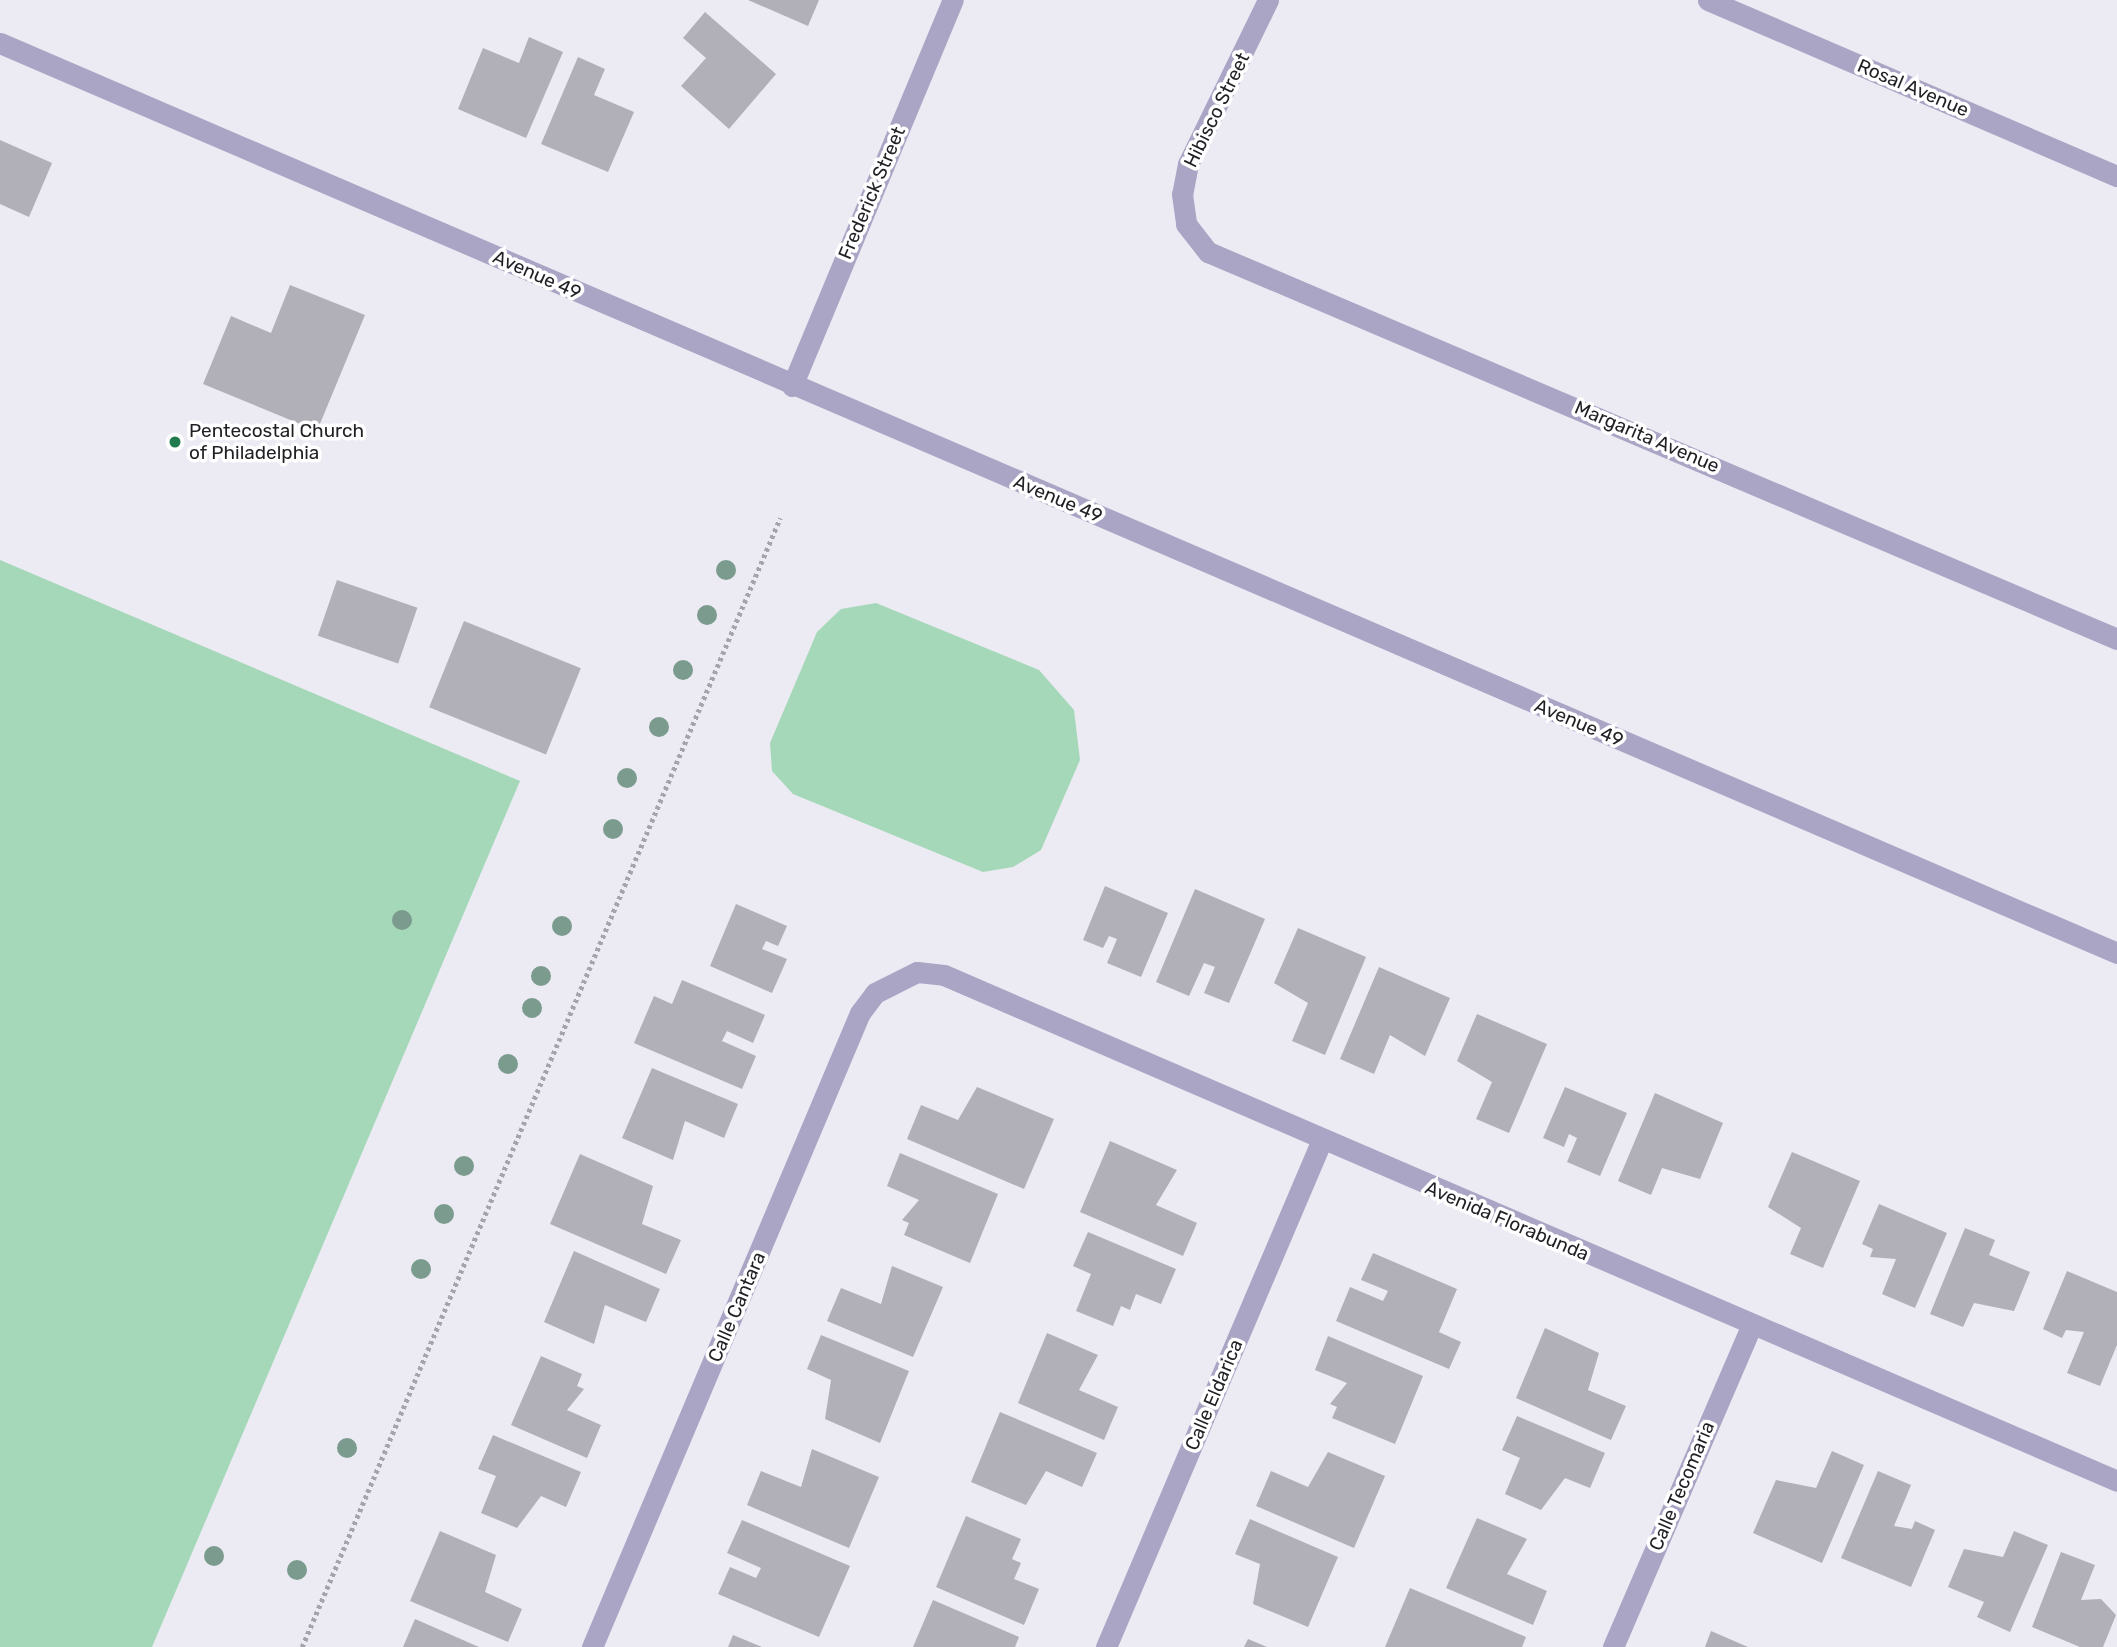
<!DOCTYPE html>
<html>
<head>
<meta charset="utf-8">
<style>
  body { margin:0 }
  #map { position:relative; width:2117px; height:1647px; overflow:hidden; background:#eceaf3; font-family:Rubik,sans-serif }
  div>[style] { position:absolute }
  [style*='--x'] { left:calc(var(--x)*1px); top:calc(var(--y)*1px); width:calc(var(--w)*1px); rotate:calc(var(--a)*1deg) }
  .green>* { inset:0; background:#a5d8b9 }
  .building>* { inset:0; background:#b1afb8; transform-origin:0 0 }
  .path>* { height:4.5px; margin-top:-2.25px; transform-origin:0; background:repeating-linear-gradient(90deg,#a5a4ab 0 3.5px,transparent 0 7px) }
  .minor>* { height:21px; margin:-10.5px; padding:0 10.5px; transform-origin:10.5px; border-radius:10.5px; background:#aaa5c5 }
  .trees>* { width:20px; height:20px; margin:-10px; border-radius:50%; background:#7b9b8e }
  .dots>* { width:19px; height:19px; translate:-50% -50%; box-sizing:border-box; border:4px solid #fff; border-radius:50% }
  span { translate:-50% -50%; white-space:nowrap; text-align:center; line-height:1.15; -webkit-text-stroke:7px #fff; paint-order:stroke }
  .street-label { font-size:19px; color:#201f23 }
  .poi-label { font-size:19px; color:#201f23 }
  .left { translate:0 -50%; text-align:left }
</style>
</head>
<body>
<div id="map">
  <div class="green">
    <div style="clip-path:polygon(0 560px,520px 781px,152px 1647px,0 1647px)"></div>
    <div style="clip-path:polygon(876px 603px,1039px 670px,1074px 710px,1080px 760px,1041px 850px,1013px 867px,983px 872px,793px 794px,772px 771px,770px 743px,817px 632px,841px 609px)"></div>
  </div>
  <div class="building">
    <div style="clip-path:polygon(748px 0,819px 0,808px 26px)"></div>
    <div style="clip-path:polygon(705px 12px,776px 74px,729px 129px,681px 86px,706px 58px,683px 38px)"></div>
    <div style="clip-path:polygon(529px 37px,563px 52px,526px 138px,458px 109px,483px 48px,519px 63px)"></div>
    <div style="clip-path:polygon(578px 57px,605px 69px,594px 95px,634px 112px,608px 172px,541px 144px)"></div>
    <div style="clip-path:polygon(0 140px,52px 163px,29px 217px,0 204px)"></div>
    <div style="clip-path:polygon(290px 285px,365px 315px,317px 431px,203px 384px,231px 316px,271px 333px)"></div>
    <div style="left:337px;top:580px;width:85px;height:59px;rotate:19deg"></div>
    <div style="left:464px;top:621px;width:126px;height:93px;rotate:22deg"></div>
    <div style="clip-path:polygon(1105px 886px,1168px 913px,1141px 977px,1107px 963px,1117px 939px,1109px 936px,1103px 948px,1083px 940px)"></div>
    <div style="clip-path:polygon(1195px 889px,1265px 919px,1229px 1003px,1204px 993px,1215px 967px,1204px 963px,1189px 996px,1156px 982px)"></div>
    <div style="clip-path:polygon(736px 904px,787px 926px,778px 946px,766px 941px,762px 949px,787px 959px,772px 993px,710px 966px)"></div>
    <div style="clip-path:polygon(1298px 928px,1366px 957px,1325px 1055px,1292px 1041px,1308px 1003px,1274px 983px)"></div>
    <div style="clip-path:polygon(1379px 967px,1450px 998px,1425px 1056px,1390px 1035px,1374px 1074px,1340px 1059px)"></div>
    <div style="clip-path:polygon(682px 980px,765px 1015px,753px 1043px,727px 1031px,722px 1041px,756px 1056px,742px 1089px,634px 1043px,654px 996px,672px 1004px)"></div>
    <div style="clip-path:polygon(1477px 1014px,1547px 1044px,1509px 1133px,1476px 1119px,1492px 1082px,1457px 1061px)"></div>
    <div style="clip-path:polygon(652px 1068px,738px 1104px,724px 1138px,685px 1121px,673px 1160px,622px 1138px)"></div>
    <div style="clip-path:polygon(977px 1087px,1054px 1119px,1024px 1189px,907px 1139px,921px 1105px,958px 1120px)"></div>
    <div style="clip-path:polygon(1565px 1087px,1627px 1113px,1600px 1176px,1567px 1162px,1577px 1138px,1569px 1134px,1564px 1147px,1543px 1138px)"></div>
    <div style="clip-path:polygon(1655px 1093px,1723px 1123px,1700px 1179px,1662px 1168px,1651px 1195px,1618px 1181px)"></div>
    <div style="clip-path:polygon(1110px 1141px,1177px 1170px,1156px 1205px,1197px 1223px,1183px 1256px,1080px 1212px)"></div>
    <div style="clip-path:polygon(1792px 1152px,1860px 1181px,1823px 1268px,1790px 1254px,1801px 1228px,1768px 1207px)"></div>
    <div style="clip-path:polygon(900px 1153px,998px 1194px,970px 1263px,904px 1235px,909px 1223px,902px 1220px,919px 1200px,887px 1186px)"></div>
    <div style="clip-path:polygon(580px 1154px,653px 1186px,642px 1224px,681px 1240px,666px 1274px,550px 1224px)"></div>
    <div style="clip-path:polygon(1879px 1204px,1947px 1233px,1915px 1308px,1882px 1294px,1896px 1259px,1870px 1257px,1873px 1249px,1862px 1244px)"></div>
    <div style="clip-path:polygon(1965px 1228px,1995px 1240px,1989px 1255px,2030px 1272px,2014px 1311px,1974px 1303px,1963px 1327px,1930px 1314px)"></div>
    <div style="clip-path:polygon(1088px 1232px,1176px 1269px,1161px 1304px,1136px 1294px,1130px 1310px,1121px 1306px,1113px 1326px,1076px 1311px,1091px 1274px,1073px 1266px)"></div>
    <div style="clip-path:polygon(574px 1251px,660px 1289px,646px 1322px,605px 1305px,594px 1344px,544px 1322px)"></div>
    <div style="clip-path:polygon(1373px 1253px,1457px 1289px,1439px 1332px,1461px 1342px,1449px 1369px,1336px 1321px,1350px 1287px,1383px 1301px,1388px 1291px,1361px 1280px)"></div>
    <div style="clip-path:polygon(892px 1266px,943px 1287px,913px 1357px,827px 1321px,841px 1288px,881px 1304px)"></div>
    <div style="clip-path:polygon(2067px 1271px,2117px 1292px,2117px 1345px,2100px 1386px,2067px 1373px,2084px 1332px,2066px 1330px,2062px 1338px,2043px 1329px)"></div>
    <div style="clip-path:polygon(1545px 1328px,1599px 1353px,1588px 1390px,1626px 1406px,1611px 1440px,1516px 1398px)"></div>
    <div style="clip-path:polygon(1047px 1333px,1098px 1355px,1079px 1390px,1118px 1407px,1104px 1440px,1018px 1403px)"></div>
    <div style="clip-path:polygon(821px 1335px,909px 1371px,880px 1443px,825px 1419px,831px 1380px,807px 1369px)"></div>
    <div style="clip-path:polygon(1328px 1336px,1423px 1376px,1395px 1444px,1332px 1418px,1337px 1407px,1330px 1404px,1347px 1383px,1315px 1370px)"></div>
    <div style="clip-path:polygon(541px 1356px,582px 1374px,577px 1386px,584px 1389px,567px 1410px,601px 1425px,587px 1458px,511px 1425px)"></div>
    <div style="clip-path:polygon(1000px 1412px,1097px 1453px,1082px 1487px,1046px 1471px,1026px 1505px,971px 1482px)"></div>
    <div style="clip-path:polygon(1517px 1416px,1605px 1453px,1590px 1488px,1565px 1478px,1541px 1510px,1505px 1494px,1520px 1458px,1502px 1450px)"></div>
    <div style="clip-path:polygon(493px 1435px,581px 1472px,566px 1507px,541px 1496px,517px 1528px,481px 1513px,496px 1476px,478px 1469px)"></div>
    <div style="clip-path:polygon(812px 1449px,879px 1477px,849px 1548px,747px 1505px,761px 1471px,801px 1487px)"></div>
    <div style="clip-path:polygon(1832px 1451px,1864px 1465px,1822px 1563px,1753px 1533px,1776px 1480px,1816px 1488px)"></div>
    <div style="clip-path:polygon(1328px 1452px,1385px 1476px,1354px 1548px,1256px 1506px,1271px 1471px,1308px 1487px)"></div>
    <div style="clip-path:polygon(1878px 1471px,1911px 1485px,1894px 1526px,1912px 1529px,1915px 1521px,1935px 1530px,1911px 1587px,1841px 1558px)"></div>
    <div style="clip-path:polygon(966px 1516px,1021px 1539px,1012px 1559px,1021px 1563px,1014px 1579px,1039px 1589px,1024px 1625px,936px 1587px)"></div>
    <div style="clip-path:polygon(1477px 1518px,1527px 1539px,1507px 1574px,1547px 1591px,1533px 1625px,1446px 1588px)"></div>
    <div style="clip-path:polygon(1250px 1519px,1338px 1557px,1308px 1627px,1253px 1604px,1260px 1564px,1235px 1554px)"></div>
    <div style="clip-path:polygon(742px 1520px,850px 1566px,819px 1637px,718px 1594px,730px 1567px,756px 1578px,761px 1568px,727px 1553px)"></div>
    <div style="clip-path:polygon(440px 1531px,496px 1555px,485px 1592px,522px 1609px,508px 1642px,410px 1601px)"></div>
    <div style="clip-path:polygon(2014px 1531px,2048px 1545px,2010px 1632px,1977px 1617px,1984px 1602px,1948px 1587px,1964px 1549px,2003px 1557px)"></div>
    <div style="clip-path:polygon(2061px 1552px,2095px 1565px,2081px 1600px,2101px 1599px,2116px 1615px,2103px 1647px,2080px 1647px,2032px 1627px)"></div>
    <div style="clip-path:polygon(1410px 1588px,1526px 1637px,1522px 1647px,1385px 1647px)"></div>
    <div style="clip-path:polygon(933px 1600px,1019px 1637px,1015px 1647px,913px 1647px)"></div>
    <div style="clip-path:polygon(415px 1619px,479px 1647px,403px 1647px)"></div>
    <div style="clip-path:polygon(1711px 1631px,1748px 1647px,1705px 1647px)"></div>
    <div style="clip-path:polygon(733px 1635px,762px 1647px,719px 1647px,728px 1647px)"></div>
    <div style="clip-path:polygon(1248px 1639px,1267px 1647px,1244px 1647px)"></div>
  </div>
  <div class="path">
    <div style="--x:302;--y:1647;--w:1226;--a:-67.05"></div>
  </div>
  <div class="minor">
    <div style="--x:1268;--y:0;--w:182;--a:116"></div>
    <div style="--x:1188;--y:164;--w:31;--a:101"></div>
    <div style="--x:1182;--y:194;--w:30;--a:82"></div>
    <div style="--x:1186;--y:224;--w:36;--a:52"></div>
    <div style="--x:1208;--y:252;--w:988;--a:23.06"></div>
    <div style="--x:1708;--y:0;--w:445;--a:23.3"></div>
    <div style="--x:0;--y:43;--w:2304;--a:23.26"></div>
    <div style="--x:792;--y:386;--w:418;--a:-67.4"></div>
    <div style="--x:592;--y:1647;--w:688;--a:-67.09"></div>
    <div style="--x:860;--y:1013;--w:25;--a:-53"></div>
    <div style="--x:875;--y:993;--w:47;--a:-26.6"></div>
    <div style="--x:917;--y:972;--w:27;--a:6"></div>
    <div style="--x:944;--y:975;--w:1277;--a:23.33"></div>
    <div style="--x:1106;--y:1647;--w:549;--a:-66.94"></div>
    <div style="--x:1613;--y:1647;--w:351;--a:-66.7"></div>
  </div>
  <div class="trees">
    <div style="left:726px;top:570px"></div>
    <div style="left:707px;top:615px"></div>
    <div style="left:683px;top:670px"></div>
    <div style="left:659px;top:727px"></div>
    <div style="left:627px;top:778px"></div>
    <div style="left:613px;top:829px"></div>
    <div style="left:402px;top:920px"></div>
    <div style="left:562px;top:926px"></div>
    <div style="left:541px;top:976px"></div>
    <div style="left:532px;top:1008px"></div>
    <div style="left:508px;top:1064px"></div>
    <div style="left:464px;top:1166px"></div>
    <div style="left:444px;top:1214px"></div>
    <div style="left:421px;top:1269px"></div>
    <div style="left:347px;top:1448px"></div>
    <div style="left:214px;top:1556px"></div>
    <div style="left:297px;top:1570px"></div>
  </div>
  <div class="dots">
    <div style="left:175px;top:442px;background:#217b4f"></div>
  </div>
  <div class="street-label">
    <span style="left:1913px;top:88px;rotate:23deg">Rosal Avenue</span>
    <span style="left:1217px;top:110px;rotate:-64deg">Hibisco Street</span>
    <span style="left:872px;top:193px;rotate:-67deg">Frederick Street</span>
    <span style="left:537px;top:275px;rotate:24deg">Avenue 49</span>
    <span style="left:1647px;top:437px;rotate:23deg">Margarita Avenue</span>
    <span style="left:1058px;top:499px;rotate:23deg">Avenue 49</span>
    <span style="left:1579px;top:723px;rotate:23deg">Avenue 49</span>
    <span style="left:1507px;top:1221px;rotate:23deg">Avenida Florabunda</span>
    <span style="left:737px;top:1307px;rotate:-67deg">Calle Cantara</span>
    <span style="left:1214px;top:1395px;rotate:-67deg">Calle Eldarica</span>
    <span style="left:1682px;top:1486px;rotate:-67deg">Calle Tecomaria</span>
  </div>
  <div class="poi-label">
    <span class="left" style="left:189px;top:442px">Pentecostal Church<br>of Philadelphia</span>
  </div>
</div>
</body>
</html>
